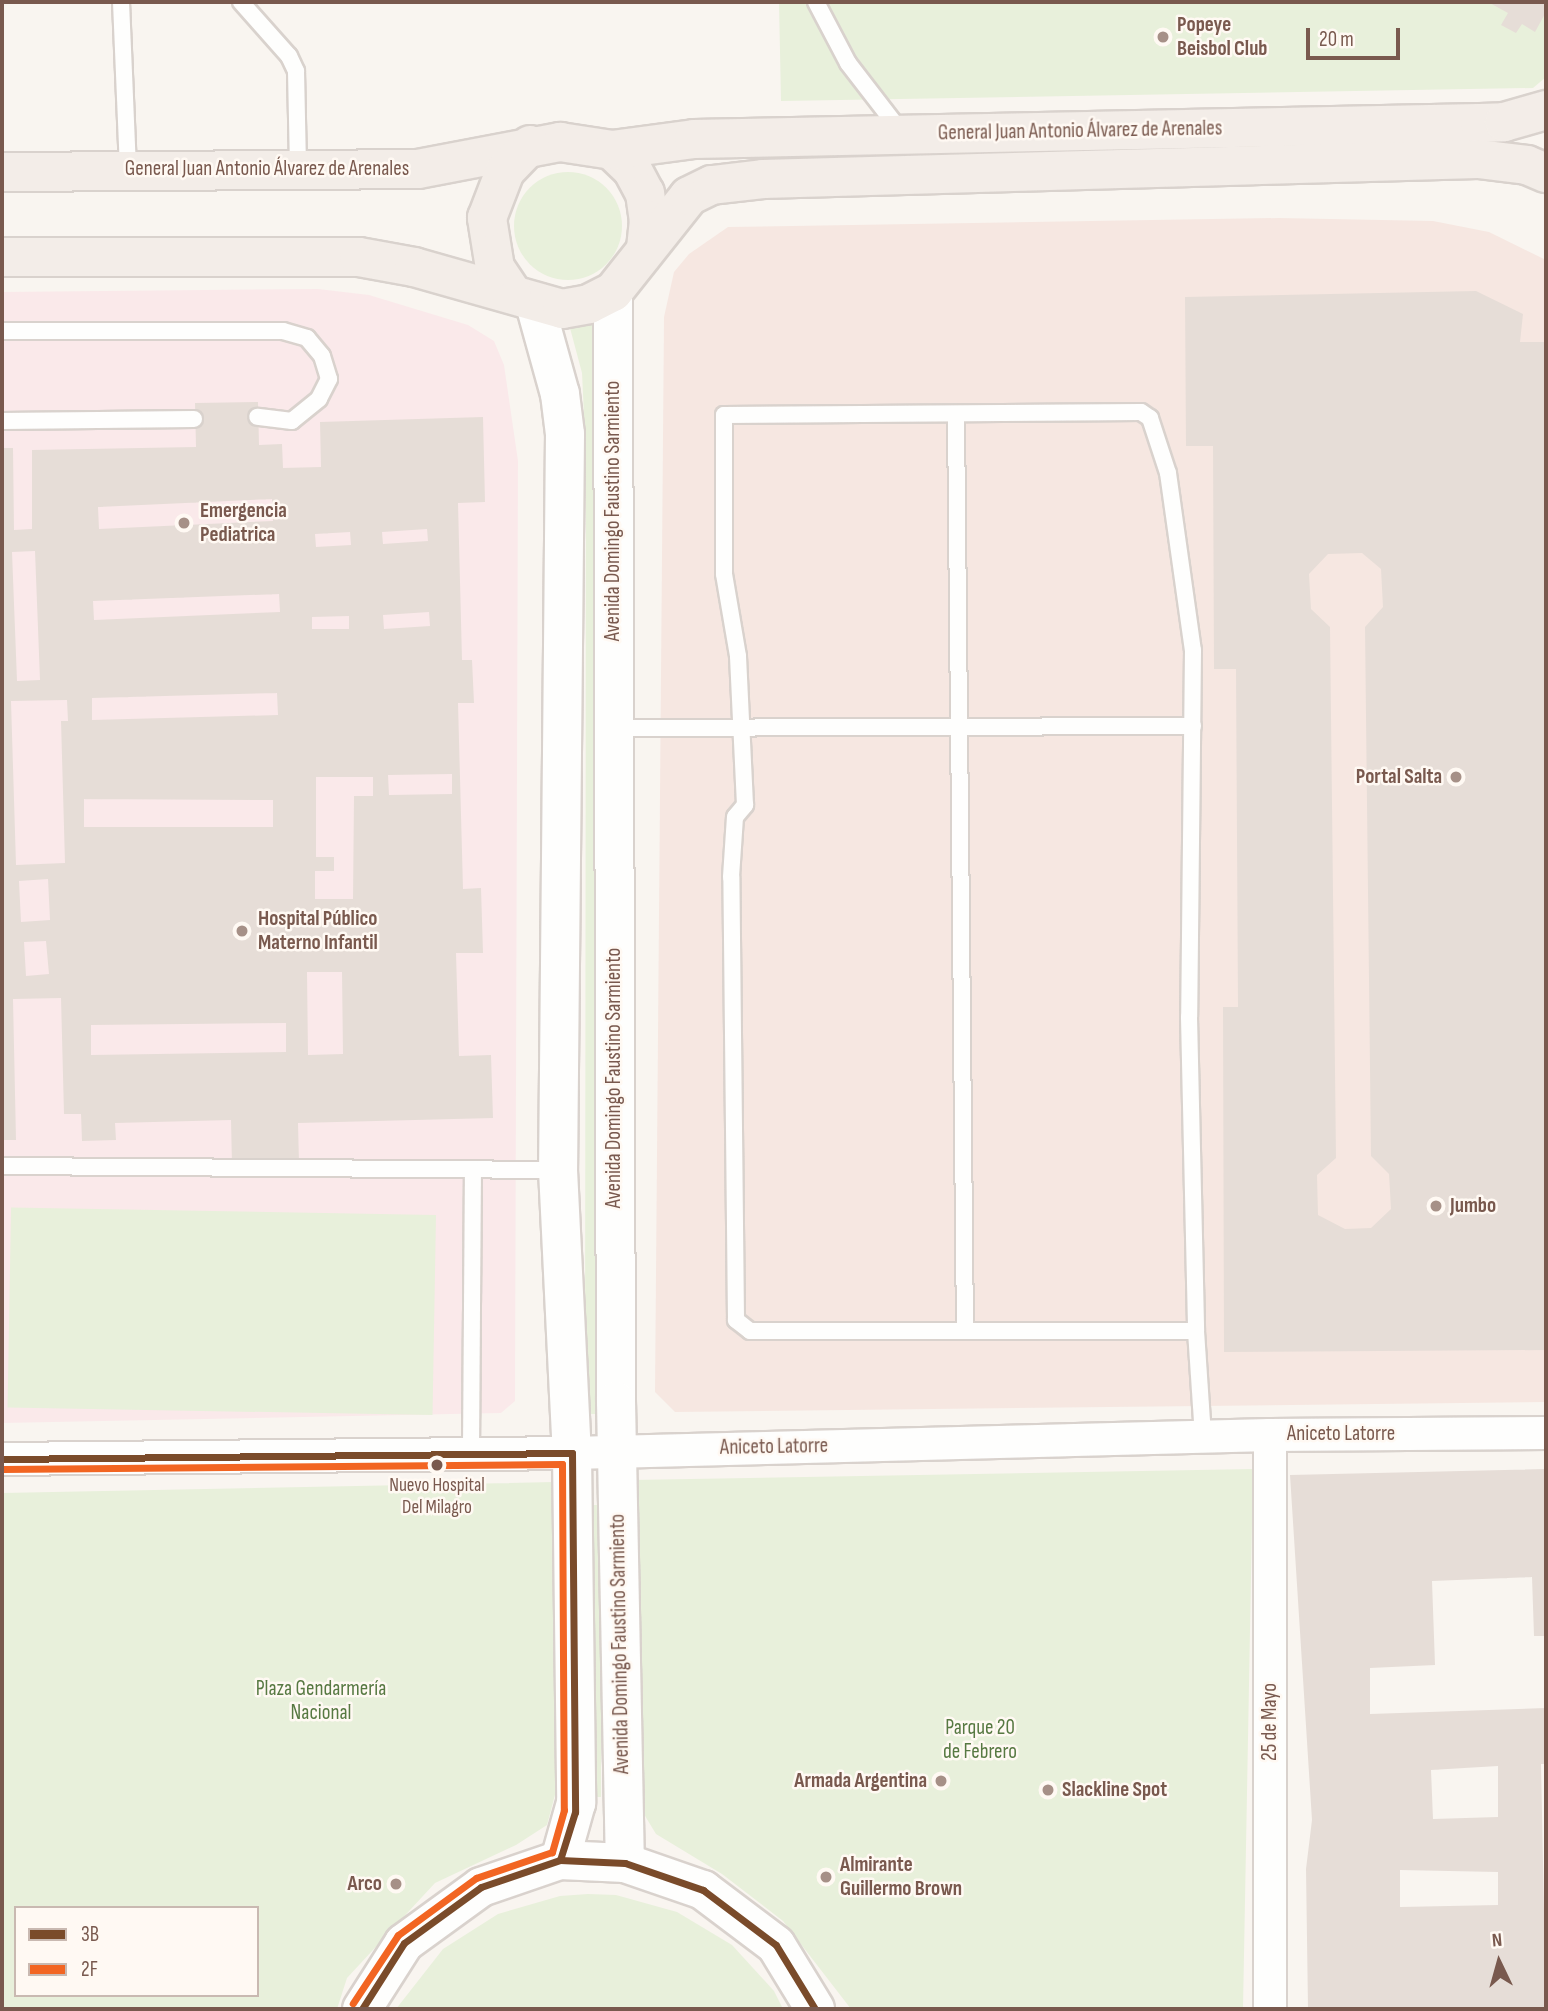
<!DOCTYPE html>
<html>
<head>
<meta charset="utf-8">
<style>
  body { margin:0 }
  #map { position:relative; width:1548px; height:2011px; overflow:hidden; background:#f9f5f0; font-family:"Sofia Sans Condensed",sans-serif }
  div>[style] { position:absolute }
  [style*='--x'] { left:calc(var(--x)*1px); top:calc(var(--y)*1px); width:calc(var(--w)*1px); rotate:calc(var(--a)*1deg) }
  .commercial>* { inset:0; background:#f6e7e1 }
  .medical>* { inset:0; background:#fae9ea }
  .green>* { inset:0; background:#e8f0db; transform-origin:0 0 }
  .round { border-radius:50% }
  .building>* { inset:0; background:#e6ddd7 }
  .roads { filter:drop-shadow(2px 0 #d9d2cd) drop-shadow(-2px 0 #d9d2cd) drop-shadow(0 2px #d9d2cd) drop-shadow(0 -2px #d9d2cd) }
  .lane>* { height:16px; margin:-8px; padding:0 8px; transform-origin:8px; border-radius:8px; background:#fefefd }
  .street>* { height:32px; margin:-16px; padding:0 16px; transform-origin:16px; border-radius:16px; background:#fefefd }
  .secondary>* { height:38px; margin:-19px; padding:0 19px; transform-origin:19px; border-radius:19px; background:#fefefd }
  .primary>* { height:38px; margin:-19px; padding:0 19px; transform-origin:19px; border-radius:19px; background:#f3ede8 }
  .bus-1>* { height:7px; margin:-3.5px; padding:0 3.5px; transform-origin:3.5px; border-radius:3.5px; background:#7a4b2a }
  .bus-2>* { height:7px; margin:-3.5px; padding:0 3.5px; transform-origin:3.5px; border-radius:3.5px; background:#f26522 }
  .dots>* { width:19px; height:19px; translate:-50% -50%; box-sizing:border-box; border:4px solid #fff9f3; border-radius:50% }
  span { translate:-50% -50%; white-space:nowrap; text-align:center; line-height:1.15; -webkit-text-stroke:5px #fff9f3; paint-order:stroke }
  .bus-label { font-size:19px; color:#79594e }
  .poi-label { font-size:21px; color:#79594e; font-weight:700 }
  .left { translate:0 -50%; text-align:left }
  .right { translate:-100% -50%; text-align:right }
  .street-label { font-size:21px; color:#79594e }
  .park-label { font-size:21px; color:#577942 }
  .frame { position:absolute; inset:0; border:4px solid #79594e; pointer-events:none }
  .legend { position:absolute; left:14px; top:1906px; width:245px; height:91px; box-sizing:border-box; background:#fff9f3; border:2px solid #c9b9b1; margin:0; padding:9px 12px; list-style:none; font-size:21px; color:#79594e }
  .legend li { display:flex; align-items:center; gap:14px; height:35px }
  .legend b { width:35px; border:2px solid #c9b9b1 }
  .north { position:absolute; left:1464px; top:1927px; width:70px; height:70px; -webkit-text-stroke:5px #fff9f3; paint-order:stroke; rotate:355deg; font-size:19px; font-weight:700; line-height:28px; text-align:center; color:#79594e }
  .north::after { content:''; display:block; margin:auto; width:24px; height:32px; background:#79594e; clip-path:polygon(50% 0,100% 100%,50% 72%,0 100%) }
  .scale { position:absolute; left:1306px; top:28px; width:94px; height:32px; box-sizing:border-box; border:4px solid #79594e; border-top:0; padding-left:9px; font-size:21px; line-height:24px; white-space:nowrap; color:#79594e; -webkit-text-stroke:5px #fff9f3; paint-order:stroke }
</style>
</head>
<body>
<div id="map">
  <div class="commercial">
    <div style="clip-path:polygon(1279px 218px,1433px 221px,1489px 232px,1546px 260px,1546px 1402px,675px 1412px,655px 1392px,664px 317px,674px 272px,689px 254px,728px 227px)"></div>
  </div>
  <div class="medical">
    <div style="clip-path:polygon(318px 289px,369px 295px,468px 325px,494px 341px,504px 365px,518px 461px,515px 1401px,501px 1413px,2px 1423px,2px 292px)"></div>
  </div>
  <div class="green">
    <div style="clip-path:polygon(779px 2px,1546px 2px,1546px 77px,1533px 88px,781px 101px)"></div>
    <div class="round" style="left:514px;top:172px;width:108px;height:108px"></div>
    <div style="clip-path:polygon(603px 322px,599px 1414px,585px 1414px,586px 457px,582px 373px,570px 328px)"></div>
    <div style="left:436px;top:1215px;width:200px;height:425px;rotate:91deg"></div>
    <div style="clip-path:polygon(1253px 1469px,1243px 2009px,851px 2009px,783px 1921px,722px 1874px,656px 1834px,639px 1806px,631px 1480px)"></div>
    <div style="clip-path:polygon(evenodd,554px 1482px,556px 1791px,547px 1825px,516px 1845px,435px 1883px,347px 1978px,337px 2009px,2px 2009px,2px 1493px,554px 1482px,16px 1908px,257px 1908px,257px 1995px,16px 1995px,16px 1908px)"></div>
    <div style="left:588px;top:1505px;width:13px;height:292px"></div>
    <div style="clip-path:polygon(588px 1894px,616px 1895px,677px 1912px,732px 1945px,774px 1991px,783px 2009px,396px 2009px,443px 1949px,498px 1914px,560px 1896px)"></div>
  </div>
  <div class="building">
    <div style="clip-path:polygon(1488px 2px,1546px 2px,1546px 12px,1535px 32px,1522px 24px,1516px 33px,1501px 25px,1508px 13px)"></div>
    <div style="clip-path:polygon(evenodd,1476px 291px,1523px 314px,1520px 342px,1546px 342px,1546px 1350px,1224px 1352px,1223px 1007px,1238px 1007px,1236px 669px,1214px 669px,1213px 446px,1186px 446px,1185px 297px,1476px 291px,1362px 553px,1381px 569px,1383px 607px,1365px 627px,1371px 1156px,1389px 1174px,1391px 1209px,1371px 1228px,1345px 1229px,1318px 1215px,1317px 1175px,1336px 1158px,1330px 627px,1311px 609px,1309px 574px,1328px 554px,1362px 553px)"></div>
    <div style="clip-path:polygon(evenodd,258px 402px,259px 445px,282px 444px,283px 468px,321px 467px,320px 422px,483px 417px,485px 502px,458px 503px,462px 660px,472px 660px,474px 703px,458px 703px,463px 889px,481px 888px,483px 953px,456px 953px,459px 1056px,491px 1055px,493px 1118px,298px 1123px,299px 1163px,232px 1165px,231px 1120px,115px 1123px,116px 1140px,82px 1141px,81px 1114px,64px 1114px,61px 998px,13px 999px,16px 1140px,2px 1140px,2px 448px,13px 448px,14px 530px,32px 529px,32px 450px,196px 447px,195px 403px,258px 402px,272px 499px,273px 521px,99px 529px,98px 507px,272px 499px,258px 402px,427px 529px,428px 541px,383px 544px,382px 532px,427px 529px,258px 402px,350px 532px,351px 545px,316px 547px,315px 534px,350px 532px,258px 402px,35px 551px,40px 680px,17px 681px,12px 552px,35px 551px,258px 402px,279px 594px,280px 612px,94px 620px,93px 601px,279px 594px,258px 402px,429px 612px,430px 626px,384px 629px,383px 615px,429px 612px,258px 402px,349px 616px,349px 629px,312px 629px,312px 617px,349px 616px,258px 402px,277px 693px,278px 715px,92px 720px,92px 698px,277px 693px,258px 402px,67px 700px,68px 721px,61px 721px,65px 863px,16px 865px,11px 701px,67px 700px,258px 402px,452px 774px,452px 794px,389px 795px,388px 775px,452px 774px,258px 402px,316px 777px,373px 777px,373px 796px,354px 796px,353px 899px,315px 899px,315px 871px,334px 871px,334px 857px,316px 857px,316px 777px,258px 402px,84px 799px,273px 800px,273px 827px,84px 827px,84px 799px,258px 402px,48px 879px,50px 920px,21px 922px,19px 881px,48px 879px,258px 402px,46px 941px,49px 974px,26px 976px,24px 942px,46px 941px,258px 402px,307px 972px,342px 972px,343px 1054px,308px 1055px,307px 972px,258px 402px,286px 1023px,286px 1052px,91px 1055px,91px 1025px,286px 1023px)"></div>
    <div style="clip-path:polygon(evenodd,1546px 1469px,1546px 1636px,1534px 1636px,1532px 1577px,1432px 1581px,1435px 1665px,1370px 1668px,1370px 1714px,1546px 1708px,1546px 1764px,1541px 1764px,1546px 2009px,1308px 2009px,1306px 1869px,1312px 1820px,1290px 1475px,1546px 1469px,1498px 1766px,1498px 1817px,1433px 1819px,1431px 1770px,1498px 1766px,1546px 1469px,1400px 1870px,1498px 1872px,1498px 1905px,1400px 1907px,1400px 1870px)"></div>
  </div>
  <div class="roads">
    <div class="lane">
      <div style="--x:121;--y:2;--w:168;--a:87.6"></div>
      <div style="--x:241;--y:2;--w:72;--a:48.4"></div>
      <div style="--x:289;--y:56;--w:17;--a:65"></div>
      <div style="--x:296;--y:71;--w:97;--a:88.8"></div>
      <div style="--x:816;--y:2;--w:69;--a:62.3"></div>
      <div style="--x:848;--y:63;--w:88;--a:52.4"></div>
      <div style="--x:2;--y:331;--w:281;--a:0"></div>
      <div style="--x:283;--y:331;--w:25;--a:16"></div>
      <div style="--x:307;--y:338;--w:23;--a:50"></div>
      <div style="--x:322;--y:356;--w:24;--a:73"></div>
      <div style="--x:329;--y:379;--w:22;--a:117"></div>
      <div style="--x:319;--y:399;--w:35;--a:141"></div>
      <div style="--x:292;--y:421;--w:35;--a:-173"></div>
      <div style="--x:956;--y:414;--w:917;--a:89.44"></div>
      <div style="--x:965;--y:1331;--w:231;--a:0"></div>
      <div style="--x:1196;--y:1331;--w:105;--a:86.2"></div>
      <div style="--x:2;--y:421;--w:192;--a:-0.6"></div>
      <div style="--x:615;--y:728;--w:578;--a:-0.2"></div>
      <div style="--x:2;--y:1166;--w:556;--a:0.41"></div>
      <div style="--x:965;--y:1331;--w:215;--a:180"></div>
      <div style="--x:750;--y:1331;--w:18;--a:-142"></div>
      <div style="--x:736;--y:1320;--w:443;--a:-90.6"></div>
      <div style="--x:731;--y:877;--w:60;--a:-86.2"></div>
      <div style="--x:735;--y:817;--w:16;--a:-50"></div>
      <div style="--x:745;--y:805;--w:149;--a:-92.7"></div>
      <div style="--x:738;--y:656;--w:83;--a:-99.7"></div>
      <div style="--x:724;--y:574;--w:159;--a:-90"></div>
      <div style="--x:724;--y:415;--w:417;--a:-0.4"></div>
      <div style="--x:1141;--y:412;--w:11;--a:34"></div>
      <div style="--x:1150;--y:418;--w:58;--a:71.9"></div>
      <div style="--x:1168;--y:473;--w:179;--a:82"></div>
      <div style="--x:1193;--y:650;--w:367;--a:90.6"></div>
      <div style="--x:1189;--y:1017;--w:314;--a:88.7"></div>
      <div style="--x:471;--y:1451;--w:282;--a:-89.6"></div>
    </div>
    <div class="street">
      <div style="--x:2;--y:1459;--w:570;--a:-0.6"></div>
      <div style="--x:572;--y:1453;--w:698;--a:-1.48"></div>
      <div style="--x:1270;--y:1435;--w:276;--a:-0.4"></div>
      <div style="--x:1270;--y:2009;--w:574;--a:-90"></div>
    </div>
    <div class="secondary">
      <div style="--x:613;--y:292;--w:1109;--a:89.85"></div>
      <div style="--x:616;--y:1401;--w:462;--a:88.9"></div>
      <div style="--x:535;--y:304;--w:93;--a:74.5"></div>
      <div style="--x:560;--y:394;--w:40;--a:82.9"></div>
      <div style="--x:565;--y:434;--w:736;--a:90.54"></div>
      <div style="--x:558;--y:1170;--w:283;--a:87.2"></div>
      <div style="--x:572;--y:1453;--w:350;--a:89.3"></div>
      <div style="--x:576;--y:1803;--w:59;--a:105.7"></div>
      <div style="--x:362;--y:2009;--w:78;--a:-57.5"></div>
      <div style="--x:404;--y:1943;--w:95;--a:-36"></div>
      <div style="--x:481;--y:1887;--w:83;--a:-18.9"></div>
      <div style="--x:560;--y:1860;--w:65;--a:2.6"></div>
      <div style="--x:625;--y:1863;--w:83;--a:19.1"></div>
      <div style="--x:703;--y:1890;--w:91;--a:37"></div>
      <div style="--x:776;--y:1945;--w:75;--a:58.6"></div>
    </div>
    <div class="primary">
      <div style="--x:612;--y:150;--w:28;--a:44"></div>
      <div style="--x:632;--y:169;--w:27;--a:62"></div>
      <div style="--x:645;--y:193;--w:27;--a:82"></div>
      <div style="--x:649;--y:220;--w:28;--a:96"></div>
      <div style="--x:2;--y:172;--w:416;--a:-0.4"></div>
      <div style="--x:418;--y:169;--w:145;--a:-10.8"></div>
      <div style="--x:560;--y:142;--w:53;--a:8.7"></div>
      <div style="--x:612;--y:150;--w:83;--a:-7.6"></div>
      <div style="--x:694;--y:139;--w:786;--a:-1.17"></div>
      <div style="--x:1480;--y:123;--w:24;--a:-2"></div>
      <div style="--x:1504;--y:122;--w:44;--a:-15.9"></div>
      <div style="--x:2;--y:257;--w:357;--a:0"></div>
      <div style="--x:359;--y:257;--w:56;--a:10.3"></div>
      <div style="--x:414;--y:267;--w:154;--a:15.8"></div>
      <div style="--x:562;--y:309;--w:27;--a:-10"></div>
      <div style="--x:589;--y:304;--w:27;--a:-27"></div>
      <div style="--x:613;--y:292;--w:122;--a:-51.6"></div>
      <div style="--x:689;--y:196;--w:25;--a:-26"></div>
      <div style="--x:712;--y:185;--w:51;--a:-6.7"></div>
      <div style="--x:763;--y:179;--w:715;--a:-1.6"></div>
      <div style="--x:1478;--y:159;--w:49;--a:7"></div>
      <div style="--x:1527;--y:165;--w:21;--a:23"></div>
      <div style="--x:512;--y:293;--w:30;--a:-124"></div>
      <div style="--x:495;--y:268;--w:51;--a:-99.1"></div>
      <div style="--x:487;--y:218;--w:50;--a:-69"></div>
      <div style="--x:505;--y:171;--w:36;--a:-46"></div>
    </div>
  </div>
  <div class="bus-1">
    <div style="--x:2;--y:1459;--w:570;--a:-0.6"></div>
    <div style="--x:572;--y:1453;--w:359;--a:89.5"></div>
    <div style="--x:575;--y:1812;--w:50;--a:107.4"></div>
    <div style="--x:362;--y:2009;--w:78;--a:-57.5"></div>
    <div style="--x:404;--y:1943;--w:95;--a:-36"></div>
    <div style="--x:481;--y:1887;--w:83;--a:-18.9"></div>
    <div style="--x:560;--y:1860;--w:65;--a:2.6"></div>
    <div style="--x:625;--y:1863;--w:83;--a:19.1"></div>
    <div style="--x:703;--y:1890;--w:91;--a:37"></div>
    <div style="--x:776;--y:1945;--w:75;--a:58.6"></div>
  </div>
  <div class="bus-2">
    <div style="--x:2;--y:1469;--w:560;--a:-0.51"></div>
    <div style="--x:562;--y:1464;--w:346;--a:89.7"></div>
    <div style="--x:564;--y:1810;--w:44;--a:105.9"></div>
    <div style="--x:552;--y:1852;--w:80;--a:161.1"></div>
    <div style="--x:476;--y:1878;--w:97;--a:143.8"></div>
    <div style="--x:398;--y:1935;--w:82;--a:123.5"></div>
  </div>
  <div class="dots">
    <div style="left:1163px;top:37px;background:#a69087"></div>
    <div style="left:184px;top:523px;background:#a69087"></div>
    <div style="left:1456px;top:777px;background:#a69087"></div>
    <div style="left:242px;top:931px;background:#a69087"></div>
    <div style="left:1436px;top:1206px;background:#a69087"></div>
    <div style="left:437px;top:1465px;background:#79594e"></div>
    <div style="left:941px;top:1781px;background:#a69087"></div>
    <div style="left:1048px;top:1790px;background:#a69087"></div>
    <div style="left:826px;top:1877px;background:#a69087"></div>
    <div style="left:396px;top:1884px;background:#a69087"></div>
  </div>
  <div class="bus-label">
    <span style="left:437px;top:1497px">Nuevo Hospital<br>Del Milagro</span>
  </div>
  <div class="poi-label">
    <span class="left" style="left:1177px;top:37px">Popeye<br>Beisbol Club</span>
    <span class="left" style="left:200px;top:523px">Emergencia<br>Pediatrica</span>
    <span class="right" style="left:1442px;top:777px">Portal Salta</span>
    <span class="left" style="left:258px;top:931px">Hospital Público<br>Materno Infantil</span>
    <span class="left" style="left:1450px;top:1206px">Jumbo</span>
    <span class="right" style="left:927px;top:1781px">Armada Argentina</span>
    <span class="left" style="left:1062px;top:1790px">Slackline Spot</span>
    <span class="left" style="left:840px;top:1877px">Almirante<br>Guillermo Brown</span>
    <span class="right" style="left:382px;top:1884px">Arco</span>
  </div>
  <div class="street-label">
    <span style="left:1080px;top:131px;rotate:-1deg">General Juan Antonio Álvarez de Arenales</span>
    <span style="left:267px;top:169px">General Juan Antonio Álvarez de Arenales</span>
    <span style="left:613px;top:511px;rotate:-90deg">Avenida Domingo Faustino Sarmiento</span>
    <span style="left:614px;top:1078px;rotate:-90deg">Avenida Domingo Faustino Sarmiento</span>
    <span style="left:1341px;top:1434px">Aniceto Latorre</span>
    <span style="left:774px;top:1447px;rotate:-1deg">Aniceto Latorre</span>
    <span style="left:620px;top:1644px;rotate:-91deg">Avenida Domingo Faustino Sarmiento</span>
    <span style="left:1270px;top:1722px;rotate:-90deg">25 de Mayo</span>
  </div>
  <div class="park-label">
    <span style="left:321px;top:1701px">Plaza Gendarmería<br>Nacional</span>
    <span style="left:980px;top:1740px">Parque 20<br>de Febrero</span>
  </div>
  <div class="frame"></div>
  <ul class="legend">
  <li><b style="height:9px;background:#7a4b2a"></b>3B</li>
  <li><b style="height:9px;background:#f26522"></b>2F</li>
  </ul>
  <div class="north">N</div>
  <div class="scale">20 m</div>
</div>
</body>
</html>
